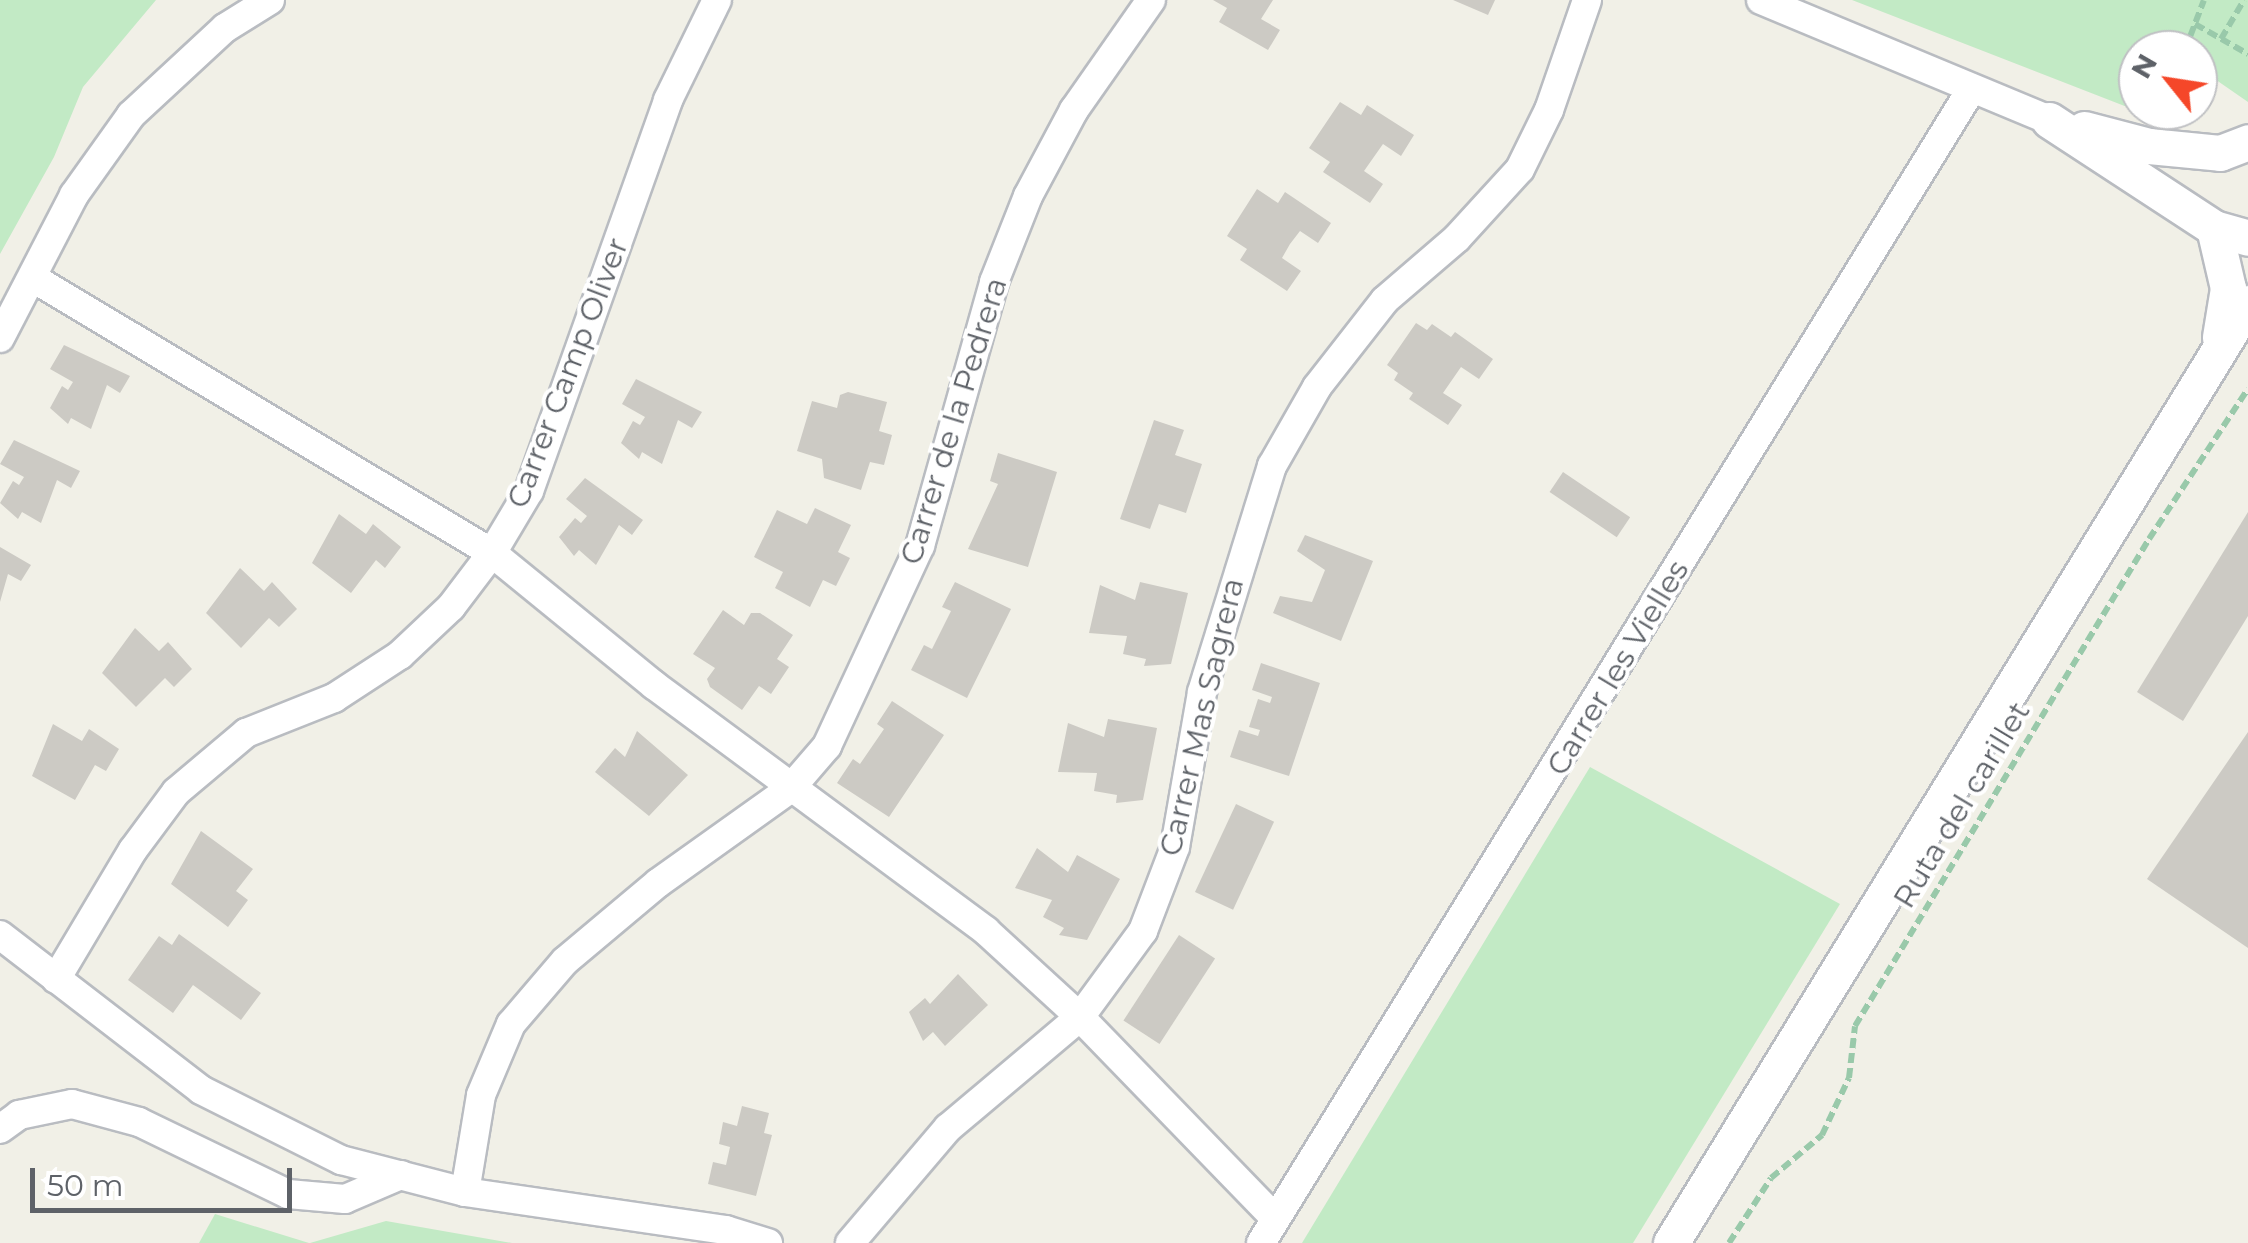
<!DOCTYPE html>
<html>
<head>
<meta charset="utf-8">
<style>
  body { margin:0 }
  #map { position:relative; width:2248px; height:1243px; overflow:hidden; background:#f1f0e7; font-family:Montserrat,sans-serif }
  div>[style] { position:absolute }
  [style*='--x'] { left:calc(var(--x)*1px); top:calc(var(--y)*1px); width:calc(var(--w)*1px); rotate:calc(var(--a)*1deg) }
  .green>* { inset:0; background:#c2eac5 }
  .building>* { inset:0; background:#cccac4; transform-origin:0 0 }
  .path>* { height:6px; margin-top:-3px; transform-origin:0; background:repeating-linear-gradient(90deg,#99c9aa 0 10px,transparent 0 15px) }
  .roads { filter:drop-shadow(2px 0 #b9bcc1) drop-shadow(-2px 0 #b9bcc1) drop-shadow(0 2px #b9bcc1) drop-shadow(0 -2px #b9bcc1) }
  .minor>* { height:28px; margin:-14px; padding:0 14px; transform-origin:14px; border-radius:14px; background:#fff }
  .tertiary>* { height:35px; margin:-17.5px; padding:0 17.5px; transform-origin:17.5px; border-radius:17.5px; background:#fff }
  span { translate:-50% -50%; white-space:nowrap; text-align:center; line-height:1.15; -webkit-text-stroke:8px #fff; paint-order:stroke }
  .street-label { font-size:30px; color:#5e6268 }
  .north { position:absolute; left:2118px; top:30px; width:100px; height:100px; box-sizing:border-box; background:#fff; border:2px solid #bfc0c3; border-radius:50%; rotate:300deg; font-size:28px; font-weight:700; line-height:40px; text-align:center; color:#5e6268 }
  .north::after { content:''; display:block; margin:auto; width:35px; height:45px; background:#f54729; clip-path:polygon(50% 0,100% 100%,50% 72%,0 100%) }
  .scale { position:absolute; left:30px; top:1168px; width:262px; height:45px; box-sizing:border-box; border:5px solid #5e6268; border-top:0; padding-left:12px; font-size:30px; line-height:35px; white-space:nowrap; color:#5e6268; -webkit-text-stroke:8px #fff; paint-order:stroke }
</style>
</head>
<body>
<div id="map">
  <div class="green">
    <div style="clip-path:polygon(0 0,156px 0,83px 87px,54px 157px,0 254px)"></div>
    <div style="clip-path:polygon(1852px 0,2248px 0,2248px 102px,2209px 75px,2198px 91px,2198px 50px,2138px 50px,2138px 110px,2186px 110px,2176px 126px)"></div>
    <div style="clip-path:polygon(1590px 767px,1840px 904px,1633px 1243px,1302px 1243px)"></div>
    <div style="clip-path:polygon(215px 1214px,309px 1243px,199px 1243px)"></div>
    <div style="clip-path:polygon(386px 1221px,512px 1243px,310px 1243px)"></div>
  </div>
  <div class="building">
    <div style="clip-path:polygon(1213px 0,1273px 0,1261px 19px,1280px 30px,1268px 50px,1219px 22px,1227px 8px)"></div>
    <div style="clip-path:polygon(1453px 0,1495px 0,1488px 15px)"></div>
    <div style="clip-path:polygon(1340px 102px,1361px 115px,1367px 105px,1414px 135px,1401px 156px,1383px 144px,1364px 171px,1383px 184px,1370px 203px,1323px 172px,1330px 162px,1309px 148px)"></div>
    <div style="clip-path:polygon(1257px 189px,1278px 203px,1285px 192px,1331px 223px,1318px 243px,1300px 231px,1290px 244px,1282px 258px,1301px 271px,1287px 291px,1240px 260px,1247px 249px,1227px 236px)"></div>
    <div style="clip-path:polygon(1416px 323px,1427px 330px,1432px 324px,1451px 337px,1455px 332px,1493px 359px,1479px 379px,1461px 367px,1443px 393px,1462px 405px,1448px 425px,1409px 399px,1413px 393px,1394px 380px,1398px 373px,1387px 365px)"></div>
    <div style="clip-path:polygon(64px 345px,130px 376px,120px 393px,107px 385px,91px 429px,71px 418px,68px 424px,50px 408px,62px 386px,68px 390px,73px 382px,50px 369px)"></div>
    <div style="clip-path:polygon(636px 379px,702px 412px,692px 428px,678px 420px,662px 464px,642px 452px,639px 459px,621px 443px,633px 421px,640px 425px,645px 417px,622px 404px)"></div>
    <div style="clip-path:polygon(848px 392px,887px 402px,879px 431px,892px 435px,884px 465px,870px 462px,861px 490px,824px 478px,822px 459px,797px 451px,812px 401px,837px 408px,840px 395px)"></div>
    <div style="clip-path:polygon(1154px 420px,1184px 430px,1175px 455px,1202px 464px,1186px 513px,1159px 504px,1150px 529px,1120px 519px)"></div>
    <div style="clip-path:polygon(14px 440px,80px 471px,71px 488px,57px 480px,41px 523px,22px 512px,18px 519px,0 503px,13px 481px,19px 485px,24px 477px,0 464px)"></div>
    <div style="clip-path:polygon(998px 453px,1057px 472px,1028px 567px,968px 549px,998px 484px,990px 481px)"></div>
    <div style="left:1563px;top:472px;width:81px;height:24px;rotate:34deg"></div>
    <div style="clip-path:polygon(585px 478px,643px 520px,632px 535px,619px 525px,596px 565px,579px 550px,574px 556px,559px 537px,575px 518px,581px 523px,587px 516px,566px 499px)"></div>
    <div style="clip-path:polygon(815px 508px,851px 525px,838px 552px,850px 558px,836px 586px,823px 580px,810px 607px,775px 588px,783px 572px,754px 557px,777px 510px,807px 524px)"></div>
    <div style="clip-path:polygon(2248px 512px,2248px 616px,2183px 721px,2137px 692px)"></div>
    <div style="clip-path:polygon(339px 514px,366px 534px,373px 524px,401px 547px,385px 568px,376px 560px,351px 593px,312px 563px)"></div>
    <div style="clip-path:polygon(1305px 535px,1373px 561px,1341px 641px,1273px 613px,1280px 596px,1312px 602px,1325px 570px,1297px 551px)"></div>
    <div style="clip-path:polygon(0 547px,31px 565px,21px 581px,8px 574px,0 602px)"></div>
    <div style="clip-path:polygon(240px 568px,264px 591px,272px 582px,297px 609px,279px 627px,269px 618px,241px 648px,206px 613px)"></div>
    <div style="clip-path:polygon(955px 582px,1011px 609px,967px 698px,911px 670px,924px 645px,932px 649px,951px 611px,942px 607px)"></div>
    <div style="clip-path:polygon(1140px 582px,1188px 593px,1171px 664px,1144px 666px,1146px 659px,1123px 654px,1127px 636px,1089px 633px,1100px 585px,1135px 600px)"></div>
    <div style="clip-path:polygon(723px 610px,744px 625px,751px 613px,760px 613px,793px 635px,777px 659px,789px 667px,771px 694px,759px 686px,742px 710px,710px 687px,707px 679px,715px 668px,693px 654px)"></div>
    <div style="clip-path:polygon(135px 628px,159px 651px,168px 642px,192px 669px,174px 687px,165px 678px,136px 707px,102px 673px)"></div>
    <div style="clip-path:polygon(1261px 663px,1320px 683px,1289px 776px,1230px 757px,1239px 730px,1258px 736px,1260px 730px,1249px 727px,1258px 699px,1270px 703px,1272px 697px,1252px 690px)"></div>
    <div style="clip-path:polygon(892px 701px,944px 735px,889px 817px,837px 783px,853px 759px,860px 764px,884px 729px,877px 724px)"></div>
    <div style="clip-path:polygon(1108px 719px,1157px 728px,1143px 800px,1116px 803px,1117px 795px,1094px 791px,1097px 773px,1058px 772px,1068px 723px,1104px 737px)"></div>
    <div style="clip-path:polygon(53px 724px,82px 741px,89px 729px,119px 749px,106px 771px,95px 765px,75px 800px,32px 776px)"></div>
    <div style="clip-path:polygon(637px 731px,688px 775px,649px 816px,595px 772px,615px 748px,625px 757px)"></div>
    <div style="clip-path:polygon(2248px 732px,2248px 948px,2147px 879px)"></div>
    <div style="left:1236px;top:804px;width:42px;height:97px;rotate:25deg"></div>
    <div style="clip-path:polygon(201px 831px,253px 869px,236px 891px,248px 900px,228px 927px,171px 884px)"></div>
    <div style="clip-path:polygon(1037px 848px,1068px 872px,1077px 855px,1120px 879px,1087px 940px,1059px 935px,1064px 928px,1043px 917px,1052px 900px,1015px 888px)"></div>
    <div style="clip-path:polygon(179px 934px,261px 993px,241px 1020px,193px 985px,173px 1013px,128px 980px,159px 936px,172px 945px)"></div>
    <div style="left:1179px;top:935px;width:43px;height:102px;rotate:33deg"></div>
    <div style="clip-path:polygon(958px 974px,988px 1005px,945px 1046px,933px 1032px,923px 1041px,909px 1012px,925px 998px,930px 1004px)"></div>
    <div style="clip-path:polygon(742px 1106px,769px 1113px,764px 1133px,772px 1135px,756px 1196px,708px 1184px,713px 1162px,726px 1165px,730px 1147px,719px 1144px,723px 1122px,737px 1126px)"></div>
  </div>
  <div class="path">
    <div style="--x:2195;--y:24;--w:61;--a:29.5"></div>
    <div style="--x:2221;--y:39;--w:45;--a:-59.5"></div>
    <div style="--x:2185;--y:50;--w:53;--a:-69.2"></div>
    <div style="--x:1729;--y:1243;--w:77;--a:-57.1"></div>
    <div style="--x:1771;--y:1178;--w:67;--a:-40.1"></div>
    <div style="--x:1822;--y:1135;--w:63;--a:-64.7"></div>
    <div style="--x:1849;--y:1078;--w:52;--a:-83.4"></div>
    <div style="--x:1855;--y:1026;--w:569;--a:-58.88"></div>
    <div style="--x:2149;--y:539;--w:180;--a:-56.6"></div>
  </div>
  <div class="roads">
    <div class="minor">
      <div style="--x:1761;--y:0;--w:312;--a:22.6"></div>
      <div style="--x:33;--y:278;--w:535;--a:30.93"></div>
      <div style="--x:492;--y:553;--w:209;--a:39.2"></div>
      <div style="--x:654;--y:685;--w:413;--a:36.5"></div>
      <div style="--x:986;--y:931;--w:127;--a:42.5"></div>
      <div style="--x:1080;--y:1017;--w:280;--a:45.9"></div>
      <div style="--x:0;--y:338;--w:161;--a:-62.6"></div>
      <div style="--x:74;--y:195;--w:98;--a:-54.5"></div>
      <div style="--x:131;--y:115;--w:128;--a:-42.8"></div>
      <div style="--x:225;--y:28;--w:53;--a:-31.9"></div>
      <div style="--x:0;--y:935;--w:254;--a:37.6"></div>
      <div style="--x:201;--y:1090;--w:157;--a:26.6"></div>
      <div style="--x:341;--y:1160;--w:128;--a:14.5"></div>
      <div style="--x:465;--y:1192;--w:264;--a:8.3"></div>
      <div style="--x:726;--y:1230;--w:44;--a:17.2"></div>
      <div style="--x:56;--y:979;--w:150;--a:-59.2"></div>
      <div style="--x:133;--y:850;--w:72;--a:-53.4"></div>
      <div style="--x:176;--y:792;--w:92;--a:-40.1"></div>
      <div style="--x:246;--y:733;--w:95;--a:-21.7"></div>
      <div style="--x:334;--y:698;--w:79;--a:-33.1"></div>
      <div style="--x:400;--y:655;--w:70;--a:-43.3"></div>
      <div style="--x:451;--y:607;--w:68;--a:-52.8"></div>
      <div style="--x:492;--y:553;--w:72;--a:-59.2"></div>
      <div style="--x:529;--y:491;--w:415;--a:-70.4"></div>
      <div style="--x:668;--y:100;--w:111;--a:-63.9"></div>
      <div style="--x:0;--y:1129;--w:24;--a:-36"></div>
      <div style="--x:19;--y:1115;--w:54;--a:-11.7"></div>
      <div style="--x:72;--y:1104;--w:69;--a:15"></div>
      <div style="--x:139;--y:1122;--w:165;--a:25.8"></div>
      <div style="--x:288;--y:1194;--w:57;--a:5"></div>
      <div style="--x:345;--y:1199;--w:61;--a:-23.2"></div>
      <div style="--x:465;--y:1192;--w:98;--a:-80.6"></div>
      <div style="--x:481;--y:1095;--w:77;--a:-67.1"></div>
      <div style="--x:511;--y:1024;--w:83;--a:-49.4"></div>
      <div style="--x:565;--y:961;--w:121;--a:-40"></div>
      <div style="--x:658;--y:883;--w:162;--a:-35.5"></div>
      <div style="--x:790;--y:789;--w:57;--a:-49.3"></div>
      <div style="--x:827;--y:746;--w:221;--a:-65.1"></div>
      <div style="--x:920;--y:546;--w:274;--a:-74.3"></div>
      <div style="--x:994;--y:282;--w:92;--a:-68.4"></div>
      <div style="--x:1028;--y:196;--w:98;--a:-61.9"></div>
      <div style="--x:1074;--y:110;--w:134;--a:-55"></div>
      <div style="--x:850;--y:1243;--w:151;--a:-49.6"></div>
      <div style="--x:948;--y:1128;--w:172;--a:-40.1"></div>
      <div style="--x:1080;--y:1017;--w:107;--a:-53.8"></div>
      <div style="--x:1143;--y:931;--w:90;--a:-69.1"></div>
      <div style="--x:1175;--y:847;--w:157;--a:-80.1"></div>
      <div style="--x:1202;--y:692;--w:237;--a:-72.8"></div>
      <div style="--x:1272;--y:466;--w:91;--a:-60.3"></div>
      <div style="--x:1317;--y:387;--w:110;--a:-52"></div>
      <div style="--x:1385;--y:300;--w:95;--a:-40.7"></div>
      <div style="--x:1457;--y:238;--w:93;--a:-47.6"></div>
      <div style="--x:1520;--y:169;--w:66;--a:-63.8"></div>
      <div style="--x:1549;--y:110;--w:116;--a:-70.9"></div>
      <div style="--x:1261;--y:1243;--w:1354;--a:-58.38"></div>
    </div>
    <div class="tertiary">
      <div style="--x:2049;--y:120;--w:197;--a:33.2"></div>
      <div style="--x:2214;--y:228;--w:62;--a:76.9"></div>
      <div style="--x:2228;--y:288;--w:50;--a:99.3"></div>
      <div style="--x:2084;--y:129;--w:67;--a:14.7"></div>
      <div style="--x:2149;--y:146;--w:71;--a:5.6"></div>
      <div style="--x:2220;--y:153;--w:30;--a:-21"></div>
      <div style="--x:2214;--y:228;--w:35;--a:16"></div>
      <div style="--x:1671;--y:1243;--w:1103;--a:-58.46"></div>
    </div>
  </div>
  <div class="street-label">
    <span style="left:568px;top:373px;rotate:-69deg">Carrer Camp Oliver</span>
    <span style="left:954px;top:421px;rotate:-73deg">Carrer de la Pedrera</span>
    <span style="left:1618px;top:668px;rotate:-59deg">Carrer les Vielles</span>
    <span style="left:1202px;top:717px;rotate:-77deg">Carrer Mas Sagrera</span>
    <span style="left:1962px;top:805px;rotate:-59deg">Ruta del carillet</span>
  </div>
  <div class="north">N</div>
  <div class="scale">50 m</div>
</div>
</body>
</html>
